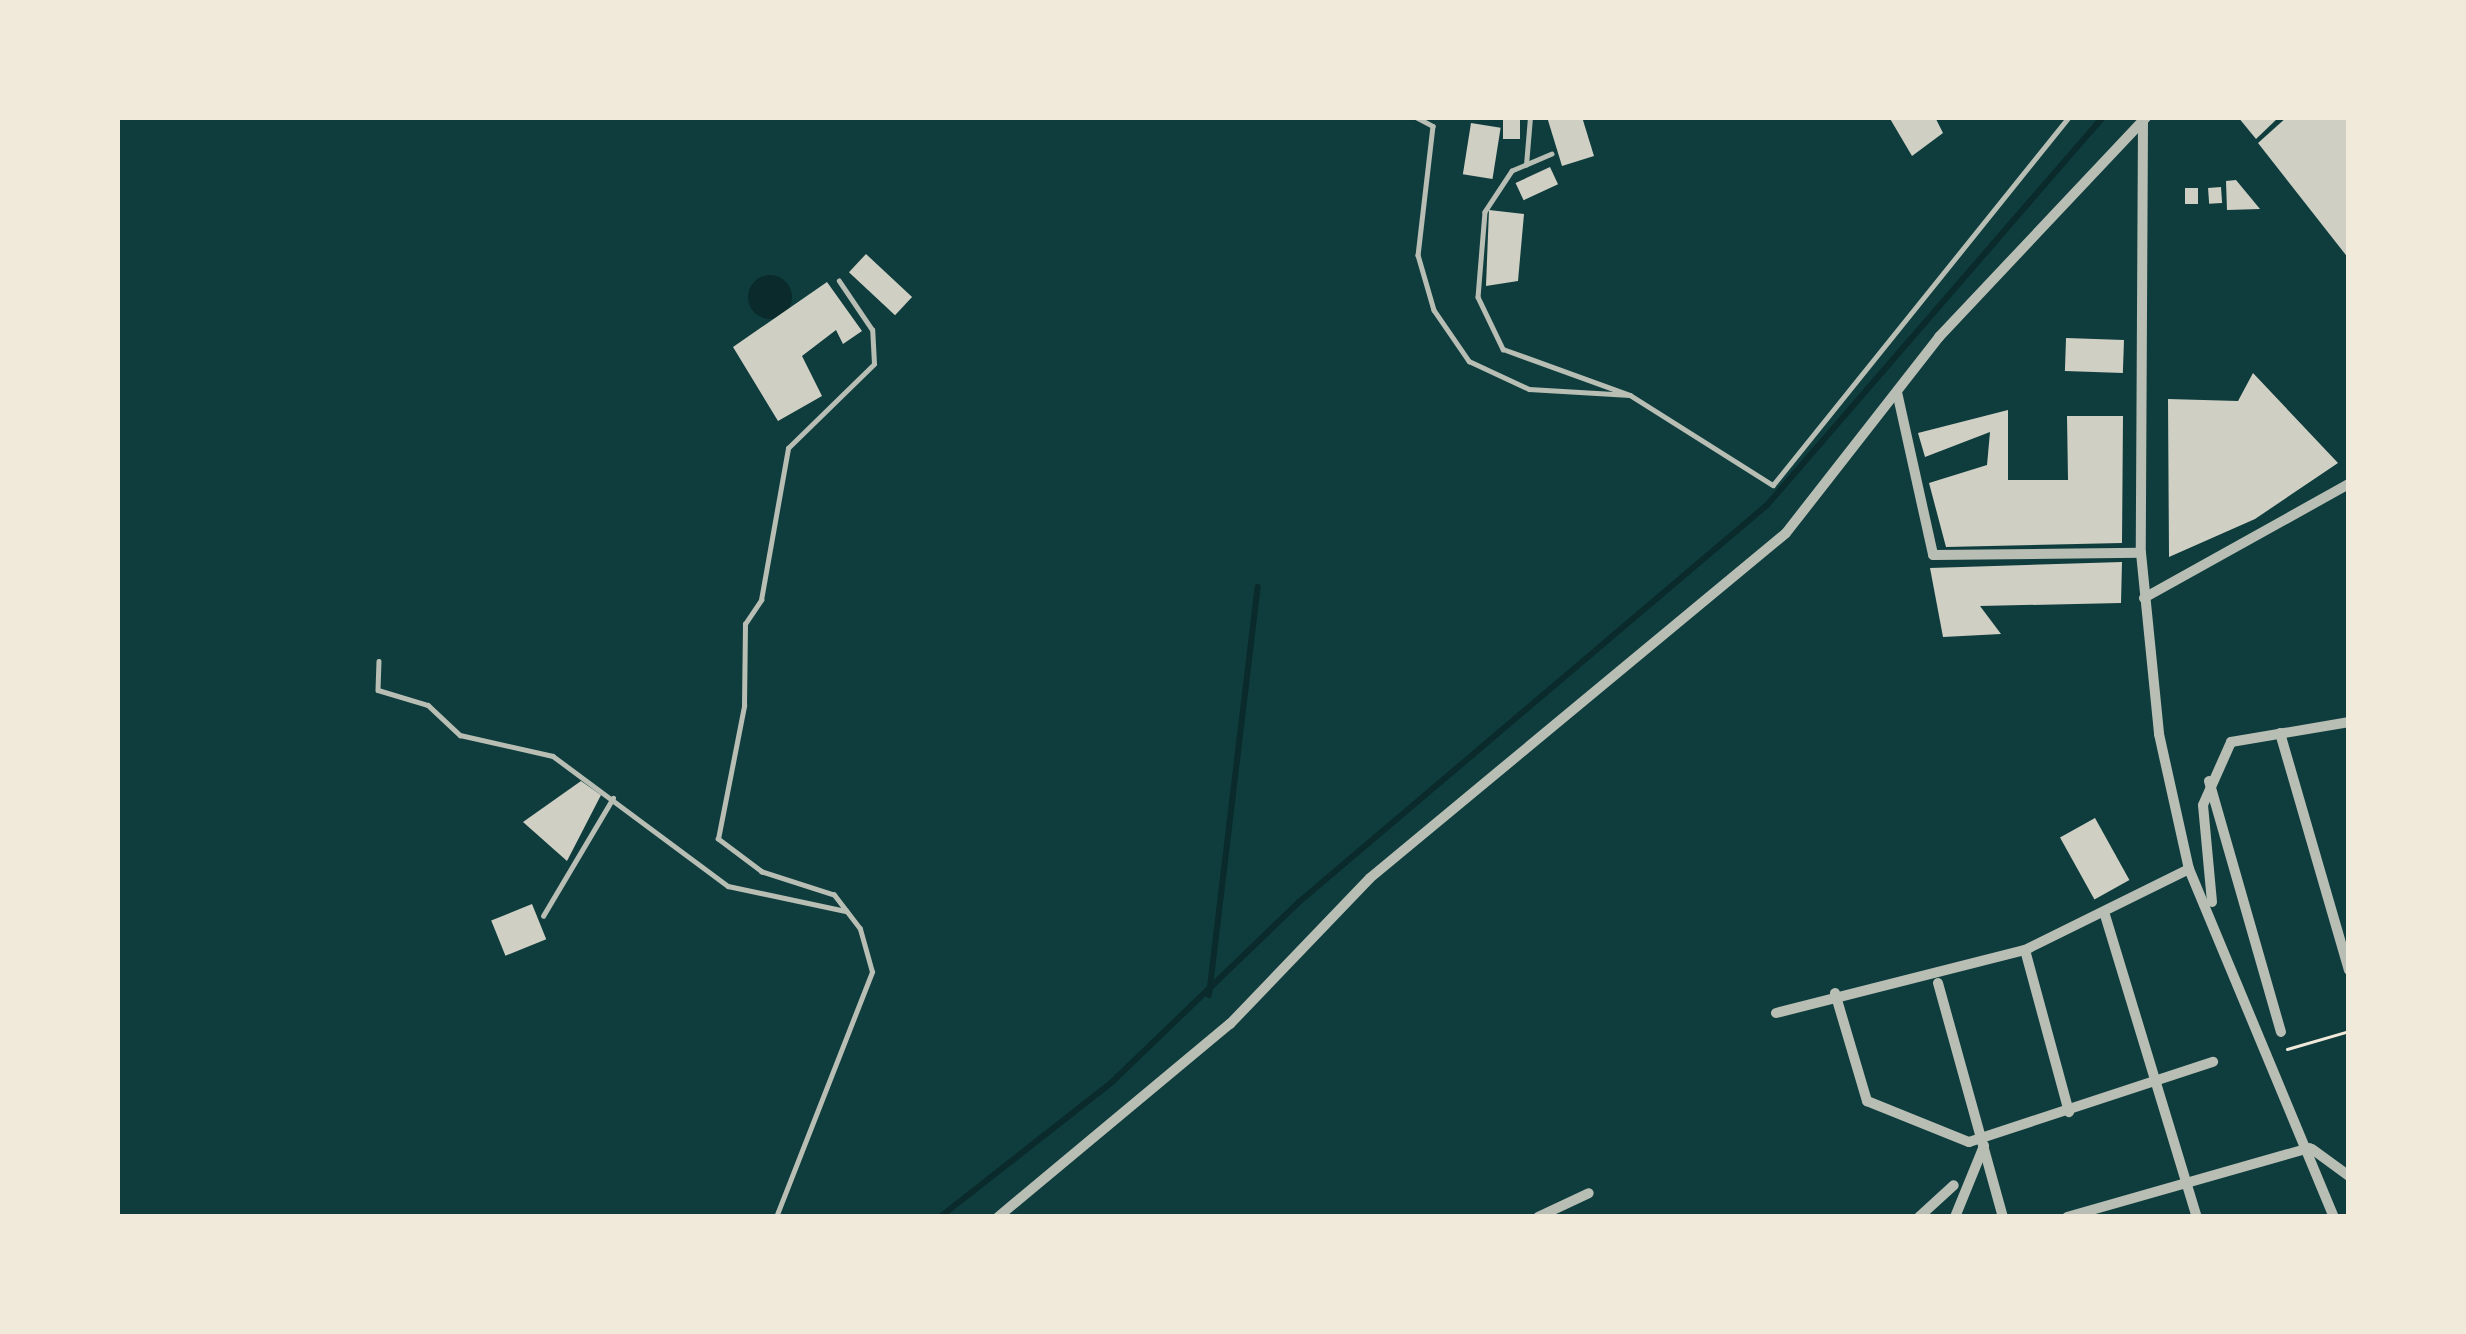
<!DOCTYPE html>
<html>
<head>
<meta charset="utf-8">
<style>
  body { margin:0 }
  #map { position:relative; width:2466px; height:1334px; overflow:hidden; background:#0f3d3e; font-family:"Fira Sans Condensed",sans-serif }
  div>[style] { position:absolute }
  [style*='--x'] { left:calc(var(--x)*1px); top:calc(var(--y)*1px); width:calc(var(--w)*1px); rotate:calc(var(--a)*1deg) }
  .water>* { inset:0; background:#0a2a2b }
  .round { border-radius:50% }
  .stream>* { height:6px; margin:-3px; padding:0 3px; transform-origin:3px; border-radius:3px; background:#0a2a2b }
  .building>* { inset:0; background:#cfcfc3; transform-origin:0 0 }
  .path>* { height:3px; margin:-1.5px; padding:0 1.5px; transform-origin:1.5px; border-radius:1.5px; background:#f1e9da }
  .service>* { height:4.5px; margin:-2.25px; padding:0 2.25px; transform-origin:2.25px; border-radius:2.25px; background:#b8beb3 }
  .minor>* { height:10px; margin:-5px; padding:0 5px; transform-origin:5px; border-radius:5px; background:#b8beb3 }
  span { translate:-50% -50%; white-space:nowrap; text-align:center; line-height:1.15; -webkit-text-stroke:12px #f1e9da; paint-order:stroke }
  .frame { position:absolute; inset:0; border:120px solid #f1e9da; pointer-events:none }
</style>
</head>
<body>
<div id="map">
  <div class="water">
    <div class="round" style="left:748px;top:275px;width:44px;height:44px"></div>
  </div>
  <div class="stream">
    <div style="--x:1209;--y:995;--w:411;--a:-83.2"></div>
    <div style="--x:940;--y:1217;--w:219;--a:-38.1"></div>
    <div style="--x:1112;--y:1082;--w:260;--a:-43.9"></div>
    <div style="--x:1299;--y:902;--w:614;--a:-40.31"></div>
    <div style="--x:1767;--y:505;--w:513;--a:-49.11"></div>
  </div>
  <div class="building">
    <div style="left:1503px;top:117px;width:17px;height:22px"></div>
    <div style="clip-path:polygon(1547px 117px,1582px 117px,1594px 156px,1562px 166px)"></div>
    <div style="clip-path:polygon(1889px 117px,1935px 117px,1943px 133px,1912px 156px)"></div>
    <div style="clip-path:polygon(2238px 117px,2279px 117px,2256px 139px)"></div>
    <div style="clip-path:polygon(2287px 117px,2349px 117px,2349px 259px,2258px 143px)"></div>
    <div style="left:1471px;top:123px;width:30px;height:52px;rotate:9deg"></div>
    <div style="left:1550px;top:167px;width:19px;height:38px;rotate:65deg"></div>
    <div style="clip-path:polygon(2236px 180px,2260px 209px,2227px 210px,2226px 181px)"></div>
    <div style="left:2221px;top:187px;width:16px;height:13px;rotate:86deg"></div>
    <div style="left:2198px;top:188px;width:16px;height:13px;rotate:90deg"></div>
    <div style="clip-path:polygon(1489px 210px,1524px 214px,1518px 281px,1486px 286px)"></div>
    <div style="left:866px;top:254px;width:63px;height:25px;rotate:43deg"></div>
    <div style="clip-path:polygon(827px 282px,862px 331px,843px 344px,836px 330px,802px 356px,822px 396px,778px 421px,733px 347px)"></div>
    <div style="left:2124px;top:340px;width:33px;height:58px;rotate:92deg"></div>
    <div style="clip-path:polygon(2253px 373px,2338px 463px,2255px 519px,2169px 557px,2168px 399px,2238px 401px)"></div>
    <div style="clip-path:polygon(2008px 410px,2008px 480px,2068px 480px,2067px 416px,2123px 416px,2122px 543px,1946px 547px,1929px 483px,1987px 465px,1990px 432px,1925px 457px,1918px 433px)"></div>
    <div style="clip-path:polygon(2122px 562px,2121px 603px,1980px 606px,2001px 634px,1943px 637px,1930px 568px)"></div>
    <div style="clip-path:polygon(581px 781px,601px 795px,567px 861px,523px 822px)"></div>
    <div style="left:2095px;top:818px;width:71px;height:40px;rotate:61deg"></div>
    <div style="left:532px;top:904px;width:38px;height:44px;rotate:68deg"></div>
  </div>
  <div class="path">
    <div style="--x:2287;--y:1049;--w:65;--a:-16.2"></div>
    <div style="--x:1592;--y:1217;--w:8;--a:0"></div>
  </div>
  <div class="service">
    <div style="--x:1416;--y:117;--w:19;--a:28"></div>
    <div style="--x:1433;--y:126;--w:130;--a:96.6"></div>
    <div style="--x:1418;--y:255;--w:57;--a:73.8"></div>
    <div style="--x:1434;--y:310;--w:62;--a:55.5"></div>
    <div style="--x:1469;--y:361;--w:66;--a:25"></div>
    <div style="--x:1529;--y:389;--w:101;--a:3.4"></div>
    <div style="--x:1630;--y:395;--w:169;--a:32.2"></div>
    <div style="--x:1773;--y:485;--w:472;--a:-51.2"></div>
    <div style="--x:1552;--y:154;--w:43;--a:157"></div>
    <div style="--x:1512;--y:171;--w:49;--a:123.4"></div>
    <div style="--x:1485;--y:212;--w:85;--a:94.7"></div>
    <div style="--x:1478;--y:297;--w:58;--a:64.3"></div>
    <div style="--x:1503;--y:349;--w:135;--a:19.9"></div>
    <div style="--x:1526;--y:165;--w:48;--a:-85.2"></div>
    <div style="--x:379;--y:661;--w:29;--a:92"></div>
    <div style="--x:378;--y:690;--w:52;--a:16.7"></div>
    <div style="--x:428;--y:705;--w:44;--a:43.2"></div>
    <div style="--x:460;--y:735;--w:95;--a:12.7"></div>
    <div style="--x:553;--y:756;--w:218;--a:36.6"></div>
    <div style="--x:728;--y:886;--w:121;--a:12"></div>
    <div style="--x:543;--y:916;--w:137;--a:-59.3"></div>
    <div style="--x:776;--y:1217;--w:263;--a:-68.6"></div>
    <div style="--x:872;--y:972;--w:45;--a:-105.6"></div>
    <div style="--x:860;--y:929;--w:43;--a:-127.4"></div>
    <div style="--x:834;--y:895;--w:76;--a:-162.3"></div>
    <div style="--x:762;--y:872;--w:55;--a:-143.1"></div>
    <div style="--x:718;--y:839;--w:136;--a:-78.9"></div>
    <div style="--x:744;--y:706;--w:82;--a:-89.3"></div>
    <div style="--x:745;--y:624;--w:29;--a:-56"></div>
    <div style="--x:761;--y:600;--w:154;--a:-79.9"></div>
    <div style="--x:788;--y:448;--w:120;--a:-44.3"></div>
    <div style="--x:874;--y:364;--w:34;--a:-93"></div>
    <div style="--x:872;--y:330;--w:59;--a:-124"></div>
  </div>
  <div class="minor">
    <div style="--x:2143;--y:120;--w:433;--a:90.3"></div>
    <div style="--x:2141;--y:553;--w:182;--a:84.3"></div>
    <div style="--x:2159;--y:734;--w:138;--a:77.5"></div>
    <div style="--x:2189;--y:869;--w:377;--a:67.4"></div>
    <div style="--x:1897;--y:392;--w:167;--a:77.5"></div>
    <div style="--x:1933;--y:555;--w:208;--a:-0.6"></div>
    <div style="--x:2144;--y:598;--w:235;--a:-29.1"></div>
    <div style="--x:2280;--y:733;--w:247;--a:73.8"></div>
    <div style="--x:2209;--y:781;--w:261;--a:74"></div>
    <div style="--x:2212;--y:902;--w:97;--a:-95.3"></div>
    <div style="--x:2203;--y:805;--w:69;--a:-66"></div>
    <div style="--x:2231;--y:742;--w:120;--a:-9.6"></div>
    <div style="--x:2105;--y:915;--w:316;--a:73.1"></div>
    <div style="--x:2025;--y:950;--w:168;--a:74.8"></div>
    <div style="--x:1938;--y:983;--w:243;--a:74.5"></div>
    <div style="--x:1835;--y:993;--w:113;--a:73.5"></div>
    <div style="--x:1867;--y:1101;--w:110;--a:21.9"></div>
    <div style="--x:1969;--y:1142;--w:257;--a:-18.2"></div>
    <div style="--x:1776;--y:1013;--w:257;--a:-14.2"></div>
    <div style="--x:2025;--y:950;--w:183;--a:-26.3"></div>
    <div style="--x:2312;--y:1149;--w:46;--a:36.1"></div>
    <div style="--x:998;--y:1217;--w:302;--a:-39.8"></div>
    <div style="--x:1230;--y:1024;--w:202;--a:-46.2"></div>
    <div style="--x:1370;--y:878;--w:540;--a:-39.67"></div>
    <div style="--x:1786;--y:533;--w:249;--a:-52"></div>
    <div style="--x:1939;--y:337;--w:302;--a:-46.7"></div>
    <div style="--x:1538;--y:1217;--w:56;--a:-25.2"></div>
    <div style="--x:1919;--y:1217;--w:47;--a:-42.4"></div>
    <div style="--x:1955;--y:1217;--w:77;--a:-67.8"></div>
    <div style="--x:2067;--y:1217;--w:252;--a:-15.9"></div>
  </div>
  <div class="frame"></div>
</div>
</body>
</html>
